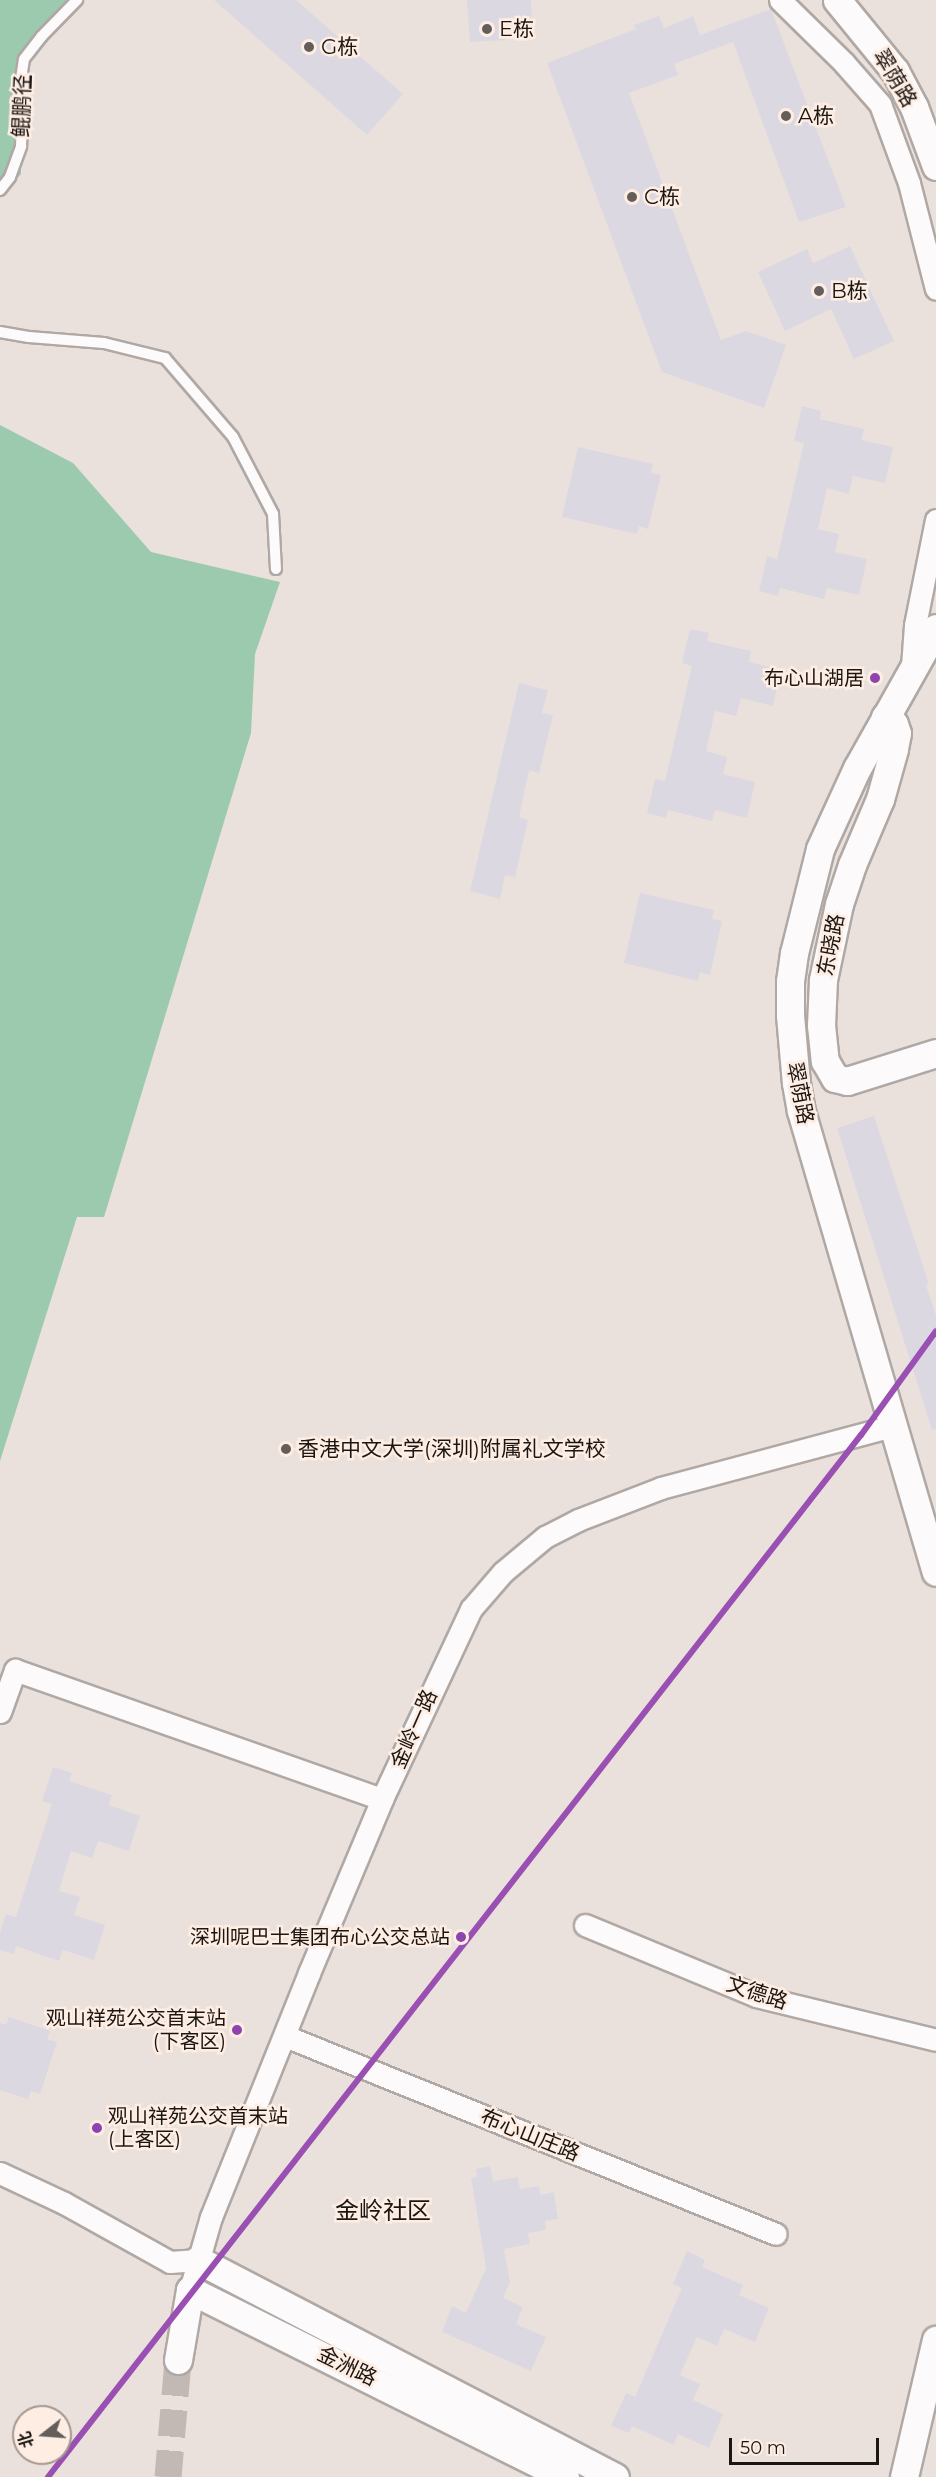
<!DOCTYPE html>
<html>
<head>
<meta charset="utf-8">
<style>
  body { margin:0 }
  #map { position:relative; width:936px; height:2477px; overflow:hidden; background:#ebe1dc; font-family:Montserrat,"Noto Sans SC",sans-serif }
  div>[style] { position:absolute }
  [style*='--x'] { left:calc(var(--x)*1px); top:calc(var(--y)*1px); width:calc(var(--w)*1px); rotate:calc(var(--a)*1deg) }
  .forest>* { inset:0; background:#9bcaae }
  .building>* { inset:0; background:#dcd8e2 }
  .tertiary-tunnel>* { height:27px; margin-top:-13.5px; transform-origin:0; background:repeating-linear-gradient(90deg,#c2b8b4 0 27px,transparent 0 41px) }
  .roads { filter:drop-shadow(2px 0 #b0a8a4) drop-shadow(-2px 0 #b0a8a4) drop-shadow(0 2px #b0a8a4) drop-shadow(0 -2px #b0a8a4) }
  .service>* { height:10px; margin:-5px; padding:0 5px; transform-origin:5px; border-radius:5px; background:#fcfafa }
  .minor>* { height:21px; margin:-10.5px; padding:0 10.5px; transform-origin:10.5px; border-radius:10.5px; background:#fcfafa }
  .tertiary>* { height:27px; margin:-13.5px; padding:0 13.5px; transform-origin:13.5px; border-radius:13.5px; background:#fcfafa }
  .metro-1>* { height:6px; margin:-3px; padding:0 3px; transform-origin:3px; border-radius:3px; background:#9950b2 }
  .dots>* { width:16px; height:16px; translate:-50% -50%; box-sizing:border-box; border:3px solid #feede3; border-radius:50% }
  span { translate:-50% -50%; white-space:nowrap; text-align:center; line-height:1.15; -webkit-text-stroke:5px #feede3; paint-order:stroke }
  .bus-label { font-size:20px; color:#1c1613 }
  .right { translate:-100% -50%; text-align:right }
  .left { translate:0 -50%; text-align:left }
  .poi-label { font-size:21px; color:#1c1613 }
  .street-label { font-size:21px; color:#1c1613 }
  .quarter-label { font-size:24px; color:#1c1613 }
  .north { position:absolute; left:12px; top:2405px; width:60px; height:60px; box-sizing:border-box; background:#feede3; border:2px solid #a49790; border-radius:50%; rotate:253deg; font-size:16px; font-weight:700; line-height:24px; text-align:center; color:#1c1613 }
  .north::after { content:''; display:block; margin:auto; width:21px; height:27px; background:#645d59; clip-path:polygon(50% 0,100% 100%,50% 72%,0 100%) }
  .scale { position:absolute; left:729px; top:2438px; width:150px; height:27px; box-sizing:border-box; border:3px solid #1c1613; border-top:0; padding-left:8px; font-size:18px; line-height:21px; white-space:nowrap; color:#1c1613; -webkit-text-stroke:4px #feede3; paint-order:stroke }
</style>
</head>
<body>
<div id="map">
  <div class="forest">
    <div style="clip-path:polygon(0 0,72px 0,22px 67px,19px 128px,21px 174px,0 198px)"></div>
    <div style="clip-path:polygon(0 425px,73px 463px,151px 552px,280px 582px,255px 654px,251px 733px,104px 1217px,77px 1217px,0 1461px)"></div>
  </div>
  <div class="building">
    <div style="clip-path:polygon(214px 0,296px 0,403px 94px,367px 135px)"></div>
    <div style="clip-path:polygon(467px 0,531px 0,532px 16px,503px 18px,505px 40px,470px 42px)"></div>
    <div style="clip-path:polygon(771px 9px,846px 207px,799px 222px,733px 42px,674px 64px,678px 75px,629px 93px,721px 340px,746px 331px,786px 345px,764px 408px,662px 372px,547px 63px,636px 29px,634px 25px,659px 16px,664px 28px,693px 16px,700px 35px)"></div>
    <div style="clip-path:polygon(850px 246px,894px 341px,854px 359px,831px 309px,785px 331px,758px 272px,807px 249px,813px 263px)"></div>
    <div style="clip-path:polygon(802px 406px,821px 411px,820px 419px,864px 429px,861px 440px,893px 447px,885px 483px,853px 476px,849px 494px,827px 488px,818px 529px,839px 534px,835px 552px,867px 559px,859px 595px,827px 588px,824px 599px,780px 588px,778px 596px,759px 591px,767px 556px,777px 559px,804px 443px,794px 441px)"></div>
    <div style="clip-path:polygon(578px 447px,653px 464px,651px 473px,661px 475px,648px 529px,639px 526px,637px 534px,562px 517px)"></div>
    <div style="clip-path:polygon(690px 629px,709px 633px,707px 641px,751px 651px,749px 662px,781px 670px,773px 706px,741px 698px,736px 716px,715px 711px,706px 751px,727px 757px,723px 774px,755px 782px,747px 818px,715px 810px,712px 821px,668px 810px,666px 818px,647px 813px,655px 779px,665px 781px,692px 666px,682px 663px)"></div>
    <div style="clip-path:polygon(519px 683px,548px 690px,542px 713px,553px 715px,539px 773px,529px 770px,519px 817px,528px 820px,515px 877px,505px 875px,500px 899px,470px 891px)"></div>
    <div style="clip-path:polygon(640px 893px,714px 910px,712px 919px,722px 921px,710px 975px,700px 972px,698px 981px,624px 963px)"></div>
    <div style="clip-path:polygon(874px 1116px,929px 1284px,926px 1285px,936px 1315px,936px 1429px,932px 1430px,837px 1128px)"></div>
    <div style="clip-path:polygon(53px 1767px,72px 1773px,69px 1781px,112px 1795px,109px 1805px,140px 1816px,129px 1851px,98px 1841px,92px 1858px,71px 1851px,59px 1891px,80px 1897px,74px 1915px,105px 1925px,94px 1960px,63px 1950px,59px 1961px,16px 1946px,14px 1954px,0 1950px,0 1932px,6px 1914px,16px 1917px,52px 1804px,42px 1801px)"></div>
    <div style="clip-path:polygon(9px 2017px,50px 2031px,47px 2039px,57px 2042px,40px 2094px,31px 2091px,28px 2099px,0 2090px,0 2023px,6px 2025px)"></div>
    <div style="clip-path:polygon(490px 2166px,493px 2181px,518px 2177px,520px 2189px,539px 2186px,540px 2195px,554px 2192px,558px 2219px,545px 2221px,546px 2230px,528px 2233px,530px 2244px,504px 2249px,510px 2282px,503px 2298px,523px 2307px,516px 2324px,546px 2337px,531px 2371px,442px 2332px,452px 2306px,466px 2313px,486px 2268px,471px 2178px,477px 2177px,476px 2169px)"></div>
    <div style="clip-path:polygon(687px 2251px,705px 2260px,702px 2267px,743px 2285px,739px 2295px,769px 2308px,755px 2342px,724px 2329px,717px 2346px,697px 2337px,680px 2375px,700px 2384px,693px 2400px,723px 2414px,709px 2448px,678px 2434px,674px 2445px,632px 2426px,629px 2433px,611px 2426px,626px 2393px,635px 2397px,682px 2288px,673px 2284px)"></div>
  </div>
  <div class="tertiary-tunnel">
    <div style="--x:168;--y:2477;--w:117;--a:-85.1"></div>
  </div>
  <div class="roads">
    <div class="service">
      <div style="--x:0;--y:190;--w:16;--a:-52"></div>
      <div style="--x:10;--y:177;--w:33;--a:-70"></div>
      <div style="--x:21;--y:146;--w:19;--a:-87"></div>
      <div style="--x:22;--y:127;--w:28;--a:-98"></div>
      <div style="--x:18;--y:99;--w:40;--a:-81.5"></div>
      <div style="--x:24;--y:59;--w:28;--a:-52"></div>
      <div style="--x:41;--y:37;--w:52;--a:-45.8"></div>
      <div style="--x:0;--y:332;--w:29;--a:10"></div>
      <div style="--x:29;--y:337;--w:75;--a:4.6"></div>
      <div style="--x:104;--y:343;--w:63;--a:13.8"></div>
      <div style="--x:165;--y:358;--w:104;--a:49.3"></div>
      <div style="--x:233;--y:437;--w:87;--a:62.5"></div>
      <div style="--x:273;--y:514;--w:55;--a:86.9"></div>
    </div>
    <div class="minor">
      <div style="--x:780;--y:0;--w:90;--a:44.5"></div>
      <div style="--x:844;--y:63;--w:55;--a:48.7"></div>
      <div style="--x:880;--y:104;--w:84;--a:69.8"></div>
      <div style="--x:909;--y:183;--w:109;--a:75.7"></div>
      <div style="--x:912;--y:667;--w:42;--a:-85.9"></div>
      <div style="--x:915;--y:625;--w:107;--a:-78.7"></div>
      <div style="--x:0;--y:1712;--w:45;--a:-70.3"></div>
      <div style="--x:15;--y:1670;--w:389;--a:19.4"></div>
      <div style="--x:585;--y:1925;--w:185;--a:22.5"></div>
      <div style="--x:756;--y:1996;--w:185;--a:13.7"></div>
      <div style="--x:285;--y:2036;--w:529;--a:21.96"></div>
      <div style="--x:0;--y:2173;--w:71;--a:25.1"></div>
      <div style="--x:64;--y:2203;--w:121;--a:29.1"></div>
      <div style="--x:170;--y:2262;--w:28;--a:-4"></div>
      <div style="--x:190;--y:2290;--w:76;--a:-74"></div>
      <div style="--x:211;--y:2217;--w:263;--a:-68.1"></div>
      <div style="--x:309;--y:1973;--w:189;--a:-67.2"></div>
      <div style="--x:382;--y:1799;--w:210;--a:-64.9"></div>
      <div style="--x:471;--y:1609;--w:49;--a:-49.1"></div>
      <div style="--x:503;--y:1572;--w:55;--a:-39.8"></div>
      <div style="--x:545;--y:1537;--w:37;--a:-27"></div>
      <div style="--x:578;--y:1520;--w:89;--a:-21.1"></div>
      <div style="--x:661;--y:1488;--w:240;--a:-15"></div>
    </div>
    <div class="tertiary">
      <div style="--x:837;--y:0;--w:92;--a:50.8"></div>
      <div style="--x:895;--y:71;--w:41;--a:62.2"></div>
      <div style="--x:914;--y:107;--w:63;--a:69.6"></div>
      <div style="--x:936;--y:628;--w:161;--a:119.4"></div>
      <div style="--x:857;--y:768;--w:89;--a:114.6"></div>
      <div style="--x:820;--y:849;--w:107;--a:104"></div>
      <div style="--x:794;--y:953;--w:28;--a:98"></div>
      <div style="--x:790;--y:981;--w:34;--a:90"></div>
      <div style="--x:790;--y:1015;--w:68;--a:85"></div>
      <div style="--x:796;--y:1083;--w:28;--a:80"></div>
      <div style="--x:801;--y:1111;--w:480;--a:73.7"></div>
      <div style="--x:885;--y:717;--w:11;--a:38"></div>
      <div style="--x:894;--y:724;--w:9;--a:72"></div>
      <div style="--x:897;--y:733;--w:16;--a:101"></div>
      <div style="--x:894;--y:749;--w:52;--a:105.6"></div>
      <div style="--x:880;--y:799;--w:72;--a:113"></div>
      <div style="--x:852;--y:865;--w:41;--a:108.4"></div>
      <div style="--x:839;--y:904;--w:78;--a:101.9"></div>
      <div style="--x:823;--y:980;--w:45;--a:92.5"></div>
      <div style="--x:821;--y:1025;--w:36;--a:84"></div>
      <div style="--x:825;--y:1061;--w:20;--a:60"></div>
      <div style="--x:835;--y:1078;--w:12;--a:14"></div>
      <div style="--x:847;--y:1081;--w:93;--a:-17.5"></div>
      <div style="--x:198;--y:2260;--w:470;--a:27.5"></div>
      <div style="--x:178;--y:2360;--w:71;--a:-80.3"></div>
      <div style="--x:190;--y:2290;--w:419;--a:26.5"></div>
      <div style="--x:904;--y:2477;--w:141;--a:-76.9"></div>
    </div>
  </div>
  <div class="metro-1">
    <div style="--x:48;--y:2477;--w:1322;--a:-52.04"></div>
    <div style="--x:861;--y:1435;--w:128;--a:-54.2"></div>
  </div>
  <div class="dots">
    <div style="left:487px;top:29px;background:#645d59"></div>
    <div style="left:309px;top:47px;background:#645d59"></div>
    <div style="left:786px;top:116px;background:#645d59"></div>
    <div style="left:632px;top:197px;background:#645d59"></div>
    <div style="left:819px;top:291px;background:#645d59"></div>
    <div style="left:875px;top:678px;background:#8e44ad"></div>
    <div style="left:286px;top:1449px;background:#645d59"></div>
    <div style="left:461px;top:1937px;background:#8e44ad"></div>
    <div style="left:237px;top:2030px;background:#8e44ad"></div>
    <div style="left:97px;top:2128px;background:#8e44ad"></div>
  </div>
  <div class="bus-label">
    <span class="right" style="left:864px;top:678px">布心山湖居</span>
    <span class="right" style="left:450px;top:1937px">深圳呢巴士集团布心公交总站</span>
    <span class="right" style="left:226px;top:2030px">观山祥苑公交首末站<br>(下客区)</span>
    <span class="left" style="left:108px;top:2128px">观山祥苑公交首末站<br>(上客区)</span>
  </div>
  <div class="poi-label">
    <span class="left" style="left:499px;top:29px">E栋</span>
    <span class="left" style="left:321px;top:47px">G栋</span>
    <span class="left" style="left:798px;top:116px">A栋</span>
    <span class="left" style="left:644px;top:197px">C栋</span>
    <span class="left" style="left:831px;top:291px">B栋</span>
    <span class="left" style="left:298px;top:1449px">香港中文大学(深圳)附属礼文学校</span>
  </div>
  <div class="street-label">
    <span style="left:895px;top:78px;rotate:59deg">翠荫路</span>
    <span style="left:22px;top:106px;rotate:-88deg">鲲鹏径</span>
    <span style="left:831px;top:945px;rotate:-79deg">东晓路</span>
    <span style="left:800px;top:1093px;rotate:79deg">翠荫路</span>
    <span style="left:414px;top:1729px;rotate:-66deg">金岭一路</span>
    <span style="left:757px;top:1993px;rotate:18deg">文德路</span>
    <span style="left:530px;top:2135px;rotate:22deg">布心山庄路</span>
    <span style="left:347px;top:2366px;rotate:26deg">金洲路</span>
  </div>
  <div class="quarter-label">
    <span style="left:383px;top:2211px">金岭社区</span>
  </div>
  <div class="north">北</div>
  <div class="scale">50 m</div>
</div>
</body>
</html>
